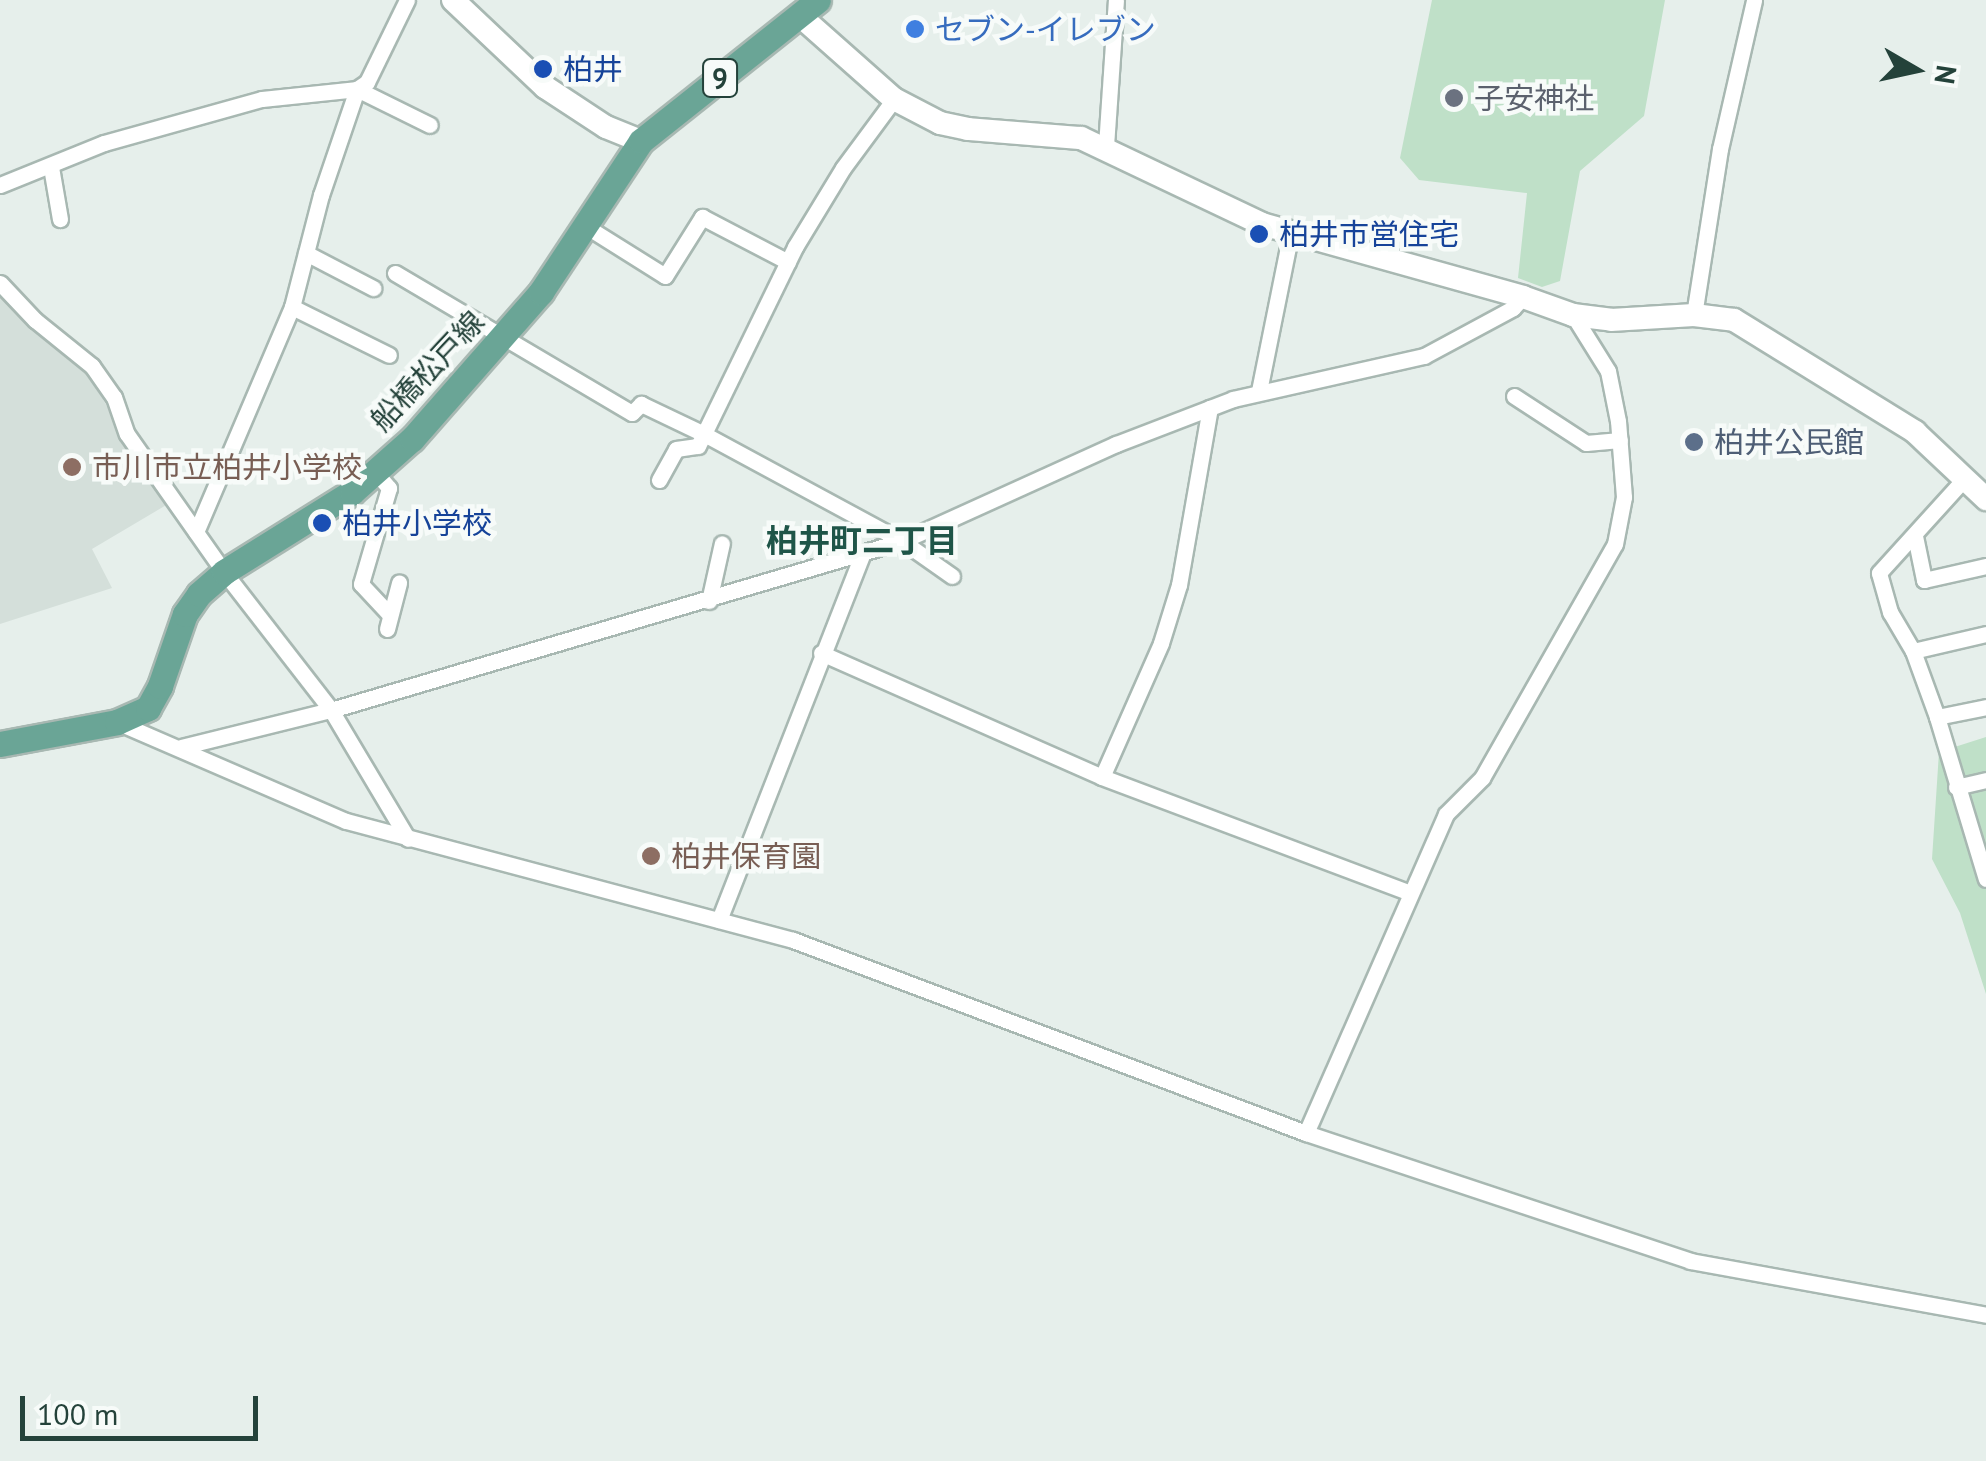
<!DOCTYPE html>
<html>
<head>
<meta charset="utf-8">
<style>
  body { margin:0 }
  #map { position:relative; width:1986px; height:1461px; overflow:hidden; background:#e6efeb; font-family:"PT Sans","Noto Sans JP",sans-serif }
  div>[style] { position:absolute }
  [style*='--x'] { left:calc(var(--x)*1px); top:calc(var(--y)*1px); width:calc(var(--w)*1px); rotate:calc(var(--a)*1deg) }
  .built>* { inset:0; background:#d4dfda }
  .green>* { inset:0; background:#bfe0c8 }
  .roads { filter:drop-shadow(2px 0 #a8b8b2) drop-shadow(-2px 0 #a8b8b2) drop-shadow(0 2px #a8b8b2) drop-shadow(0 -2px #a8b8b2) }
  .street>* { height:15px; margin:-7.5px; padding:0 7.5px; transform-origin:7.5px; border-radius:7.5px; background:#fff }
  .secondary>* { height:22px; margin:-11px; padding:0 11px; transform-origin:11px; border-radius:11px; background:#fff }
  .primary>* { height:25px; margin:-12.5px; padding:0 12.5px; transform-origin:12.5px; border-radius:12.5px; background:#6aa596 }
  .dots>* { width:28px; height:28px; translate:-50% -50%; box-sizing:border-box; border:5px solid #f7fbf9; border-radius:50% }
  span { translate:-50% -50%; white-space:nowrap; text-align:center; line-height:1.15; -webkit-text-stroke:9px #f7fbf9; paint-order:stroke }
  .shield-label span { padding:2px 8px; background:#f7fbf9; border:2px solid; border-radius:8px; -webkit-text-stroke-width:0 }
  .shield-label { font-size:28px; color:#24423a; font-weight:700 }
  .shop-label { font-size:30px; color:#366cbe }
  .left { translate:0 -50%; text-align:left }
  .transit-label { font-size:30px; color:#164399 }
  .worship-label { font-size:30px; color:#5b616d }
  .street-label { font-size:30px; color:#24423a }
  .service-label { font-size:30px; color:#4e5e75 }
  .education-label { font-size:30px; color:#785e54 }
  .neighbourhood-label { font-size:32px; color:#1f5548; font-weight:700 }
  .north { position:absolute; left:1866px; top:20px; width:100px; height:100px; -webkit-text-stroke:8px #f7fbf9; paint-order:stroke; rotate:99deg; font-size:28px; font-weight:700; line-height:40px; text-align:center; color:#24423a }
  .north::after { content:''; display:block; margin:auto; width:35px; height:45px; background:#24423a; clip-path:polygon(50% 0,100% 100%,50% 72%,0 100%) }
  .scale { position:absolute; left:20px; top:1396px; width:238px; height:45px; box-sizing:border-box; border:5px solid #24423a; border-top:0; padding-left:12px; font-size:30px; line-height:35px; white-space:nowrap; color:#24423a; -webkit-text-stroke:8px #f7fbf9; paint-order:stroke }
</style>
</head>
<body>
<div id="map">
  <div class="built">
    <div style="clip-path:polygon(0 291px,82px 366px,168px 504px,92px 549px,112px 588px,0 624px)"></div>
  </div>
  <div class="green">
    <div style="clip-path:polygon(1432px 0,1665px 0,1644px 116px,1580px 171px,1560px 281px,1542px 287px,1518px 278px,1527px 193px,1419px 180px,1400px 158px)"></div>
    <div style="clip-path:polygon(1986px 737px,1986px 994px,1960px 913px,1932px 859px,1939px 752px)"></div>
  </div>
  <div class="roads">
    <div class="street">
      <div style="--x:1106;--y:146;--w:146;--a:-86.1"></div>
      <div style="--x:51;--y:167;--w:53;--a:80.2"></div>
      <div style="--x:0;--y:185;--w:112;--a:-22"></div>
      <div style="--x:104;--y:143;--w:164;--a:-15.6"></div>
      <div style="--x:262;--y:99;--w:96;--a:-6"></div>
      <div style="--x:357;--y:89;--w:12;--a:-35"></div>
      <div style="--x:367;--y:82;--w:91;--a:-64"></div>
      <div style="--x:587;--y:227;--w:92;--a:32.1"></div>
      <div style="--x:665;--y:276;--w:70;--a:-57.9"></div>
      <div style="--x:702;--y:217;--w:97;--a:27.6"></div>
      <div style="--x:306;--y:253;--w:76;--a:27.6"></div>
      <div style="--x:395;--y:273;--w:275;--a:30.6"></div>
      <div style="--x:632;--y:413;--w:13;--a:-45"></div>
      <div style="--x:641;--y:404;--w:70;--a:25.5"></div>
      <div style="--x:704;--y:434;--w:225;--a:28.4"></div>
      <div style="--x:902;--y:541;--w:61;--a:35"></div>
      <div style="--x:0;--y:283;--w:51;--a:46.6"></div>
      <div style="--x:35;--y:320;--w:73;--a:38.9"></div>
      <div style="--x:92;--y:366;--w:38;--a:55"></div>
      <div style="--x:114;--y:397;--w:39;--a:71"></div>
      <div style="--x:127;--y:434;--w:169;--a:54.9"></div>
      <div style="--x:224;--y:572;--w:175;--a:52.2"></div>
      <div style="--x:331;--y:710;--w:150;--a:59.2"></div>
      <div style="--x:292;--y:307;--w:108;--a:26.3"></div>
      <div style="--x:1694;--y:315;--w:168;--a:-81.1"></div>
      <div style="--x:1720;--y:149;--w:153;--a:-77.1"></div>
      <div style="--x:1259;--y:391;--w:162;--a:-78.6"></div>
      <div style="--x:1514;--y:396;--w:86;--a:33.1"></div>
      <div style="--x:1586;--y:443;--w:34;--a:-5"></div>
      <div style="--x:376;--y:473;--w:20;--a:49"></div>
      <div style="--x:389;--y:488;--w:100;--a:106.3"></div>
      <div style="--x:361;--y:584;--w:42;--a:46.9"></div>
      <div style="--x:1965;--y:478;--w:128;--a:132.2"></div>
      <div style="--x:1879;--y:573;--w:41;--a:74.2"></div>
      <div style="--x:1890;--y:612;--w:45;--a:59.5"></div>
      <div style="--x:1913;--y:651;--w:70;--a:70"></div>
      <div style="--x:1937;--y:717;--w:169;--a:73.2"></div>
      <div style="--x:659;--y:480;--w:35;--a:-61"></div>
      <div style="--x:676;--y:449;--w:22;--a:-8"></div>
      <div style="--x:698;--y:446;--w:221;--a:-64"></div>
      <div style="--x:795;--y:247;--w:92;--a:-58.7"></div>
      <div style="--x:843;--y:168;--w:86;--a:-53.5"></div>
      <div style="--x:196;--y:532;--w:245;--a:-66.9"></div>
      <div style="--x:292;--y:307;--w:116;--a:-75.5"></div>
      <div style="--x:321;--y:195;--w:112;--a:-71.2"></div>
      <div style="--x:357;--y:89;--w:81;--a:26.3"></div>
      <div style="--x:1915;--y:536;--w:45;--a:78.4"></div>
      <div style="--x:1924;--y:580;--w:64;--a:-12.7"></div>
      <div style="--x:709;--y:601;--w:59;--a:-77.4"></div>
      <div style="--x:387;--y:629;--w:48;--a:-75.4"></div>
      <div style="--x:1913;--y:651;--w:75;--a:-13.1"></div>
      <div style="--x:821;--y:653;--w:307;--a:23.8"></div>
      <div style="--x:1102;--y:777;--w:146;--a:-66.2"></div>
      <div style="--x:1161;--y:643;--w:61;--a:-72.8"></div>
      <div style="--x:1179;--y:585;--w:180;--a:-80.1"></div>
      <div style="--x:1937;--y:717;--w:50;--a:-11.5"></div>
      <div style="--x:117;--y:722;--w:249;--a:23.4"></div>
      <div style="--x:346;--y:821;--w:463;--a:14.9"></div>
      <div style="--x:793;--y:940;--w:548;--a:20.62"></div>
      <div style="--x:1306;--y:1133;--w:405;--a:18.4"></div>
      <div style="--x:1690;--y:1261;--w:301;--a:10.3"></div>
      <div style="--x:181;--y:747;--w:154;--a:-13.9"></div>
      <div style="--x:331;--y:710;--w:595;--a:-16.49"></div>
      <div style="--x:902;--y:541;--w:235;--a:-24.4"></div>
      <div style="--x:1116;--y:444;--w:125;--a:-21"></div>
      <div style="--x:1233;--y:399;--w:196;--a:-12.7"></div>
      <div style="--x:1424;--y:356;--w:101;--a:-28.3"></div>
      <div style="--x:1513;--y:308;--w:15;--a:-48"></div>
      <div style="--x:1102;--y:777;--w:327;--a:20.6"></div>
      <div style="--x:1956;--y:787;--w:31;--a:-13"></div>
      <div style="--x:719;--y:920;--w:394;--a:-68.6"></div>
      <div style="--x:1306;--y:1133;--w:348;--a:-66.3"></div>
      <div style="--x:1446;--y:814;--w:51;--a:-45"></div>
      <div style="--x:1482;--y:778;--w:269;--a:-60.4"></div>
      <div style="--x:1615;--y:544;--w:48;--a:-79.2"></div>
      <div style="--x:1624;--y:497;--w:76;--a:-94.5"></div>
      <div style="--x:1618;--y:421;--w:51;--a:-101.3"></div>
      <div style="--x:1608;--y:371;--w:66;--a:-122"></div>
    </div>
    <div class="secondary">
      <div style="--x:453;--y:0;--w:127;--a:43.4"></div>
      <div style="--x:545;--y:87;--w:73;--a:33.3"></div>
      <div style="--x:606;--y:127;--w:38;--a:22"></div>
      <div style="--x:799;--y:15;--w:127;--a:41.5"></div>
      <div style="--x:894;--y:99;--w:52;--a:27.6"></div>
      <div style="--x:940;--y:123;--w:29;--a:12"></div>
      <div style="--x:968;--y:129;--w:113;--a:4.6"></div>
      <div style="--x:1081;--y:138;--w:200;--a:25.4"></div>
      <div style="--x:1262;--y:224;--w:271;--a:15.6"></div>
      <div style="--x:1523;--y:297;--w:53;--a:19.8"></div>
      <div style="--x:1573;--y:315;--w:38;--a:7"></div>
      <div style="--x:1611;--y:320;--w:83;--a:-3.4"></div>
      <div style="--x:1694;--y:315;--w:40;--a:7.1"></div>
      <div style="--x:1734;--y:320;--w:213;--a:31.7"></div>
      <div style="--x:1915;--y:432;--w:98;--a:43.3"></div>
    </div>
    <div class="primary">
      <div style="--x:0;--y:744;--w:119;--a:-10.6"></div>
      <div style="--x:117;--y:722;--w:34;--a:-24"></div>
      <div style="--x:148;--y:708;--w:25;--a:-61"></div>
      <div style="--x:160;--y:686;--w:76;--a:-70.9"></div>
      <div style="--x:185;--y:614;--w:24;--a:-55"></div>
      <div style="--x:199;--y:594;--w:33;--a:-41"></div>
      <div style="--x:224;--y:572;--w:151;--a:-32"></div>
      <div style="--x:352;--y:492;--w:80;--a:-41.5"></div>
      <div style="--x:412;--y:439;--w:196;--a:-48.7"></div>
      <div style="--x:541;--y:292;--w:181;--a:-56.5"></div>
      <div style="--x:641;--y:141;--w:226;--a:-38.5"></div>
    </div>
  </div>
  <div class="dots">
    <div style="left:915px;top:29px;background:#3f7fe0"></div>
    <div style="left:543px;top:69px;background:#1a4fb4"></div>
    <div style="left:1454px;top:98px;background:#6b7280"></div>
    <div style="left:1259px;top:234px;background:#1a4fb4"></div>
    <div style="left:1694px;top:442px;background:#5c6f8a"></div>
    <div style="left:72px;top:467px;background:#8d6e63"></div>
    <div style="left:322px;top:523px;background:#1a4fb4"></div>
    <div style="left:651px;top:856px;background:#8d6e63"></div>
  </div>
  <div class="shield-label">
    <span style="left:720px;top:78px">9</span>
  </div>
  <div class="shop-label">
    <span class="left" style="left:935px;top:29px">セブン-イレブン</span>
  </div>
  <div class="transit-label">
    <span class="left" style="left:563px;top:69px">柏井</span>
    <span class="left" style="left:1279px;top:234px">柏井市営住宅</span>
    <span class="left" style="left:342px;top:523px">柏井小学校</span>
  </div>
  <div class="worship-label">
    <span class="left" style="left:1474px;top:98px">子安神社</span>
  </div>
  <div class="street-label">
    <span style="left:427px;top:371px;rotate:-47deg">船橋松戸線</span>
  </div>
  <div class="service-label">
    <span class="left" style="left:1714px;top:442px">柏井公民館</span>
  </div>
  <div class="education-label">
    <span class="left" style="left:92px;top:467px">市川市立柏井小学校</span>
    <span class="left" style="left:671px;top:856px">柏井保育園</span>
  </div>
  <div class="neighbourhood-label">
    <span style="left:862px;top:540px">柏井町二丁目</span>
  </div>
  <div class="north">N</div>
  <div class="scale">100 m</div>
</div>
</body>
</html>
